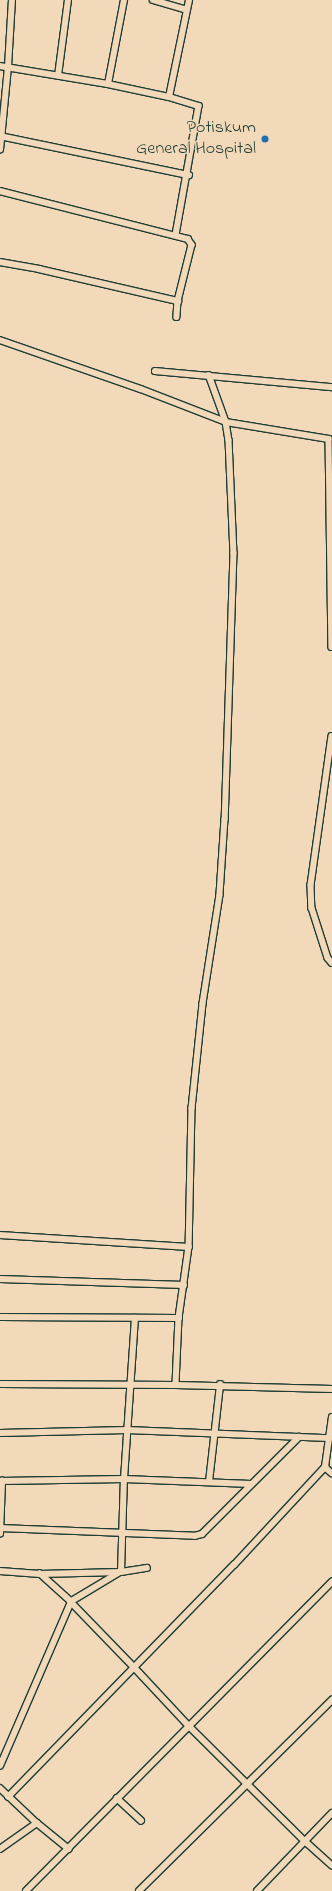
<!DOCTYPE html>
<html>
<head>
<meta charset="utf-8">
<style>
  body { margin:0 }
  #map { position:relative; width:332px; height:1891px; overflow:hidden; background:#f1d9b9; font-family:"Indie Flower",sans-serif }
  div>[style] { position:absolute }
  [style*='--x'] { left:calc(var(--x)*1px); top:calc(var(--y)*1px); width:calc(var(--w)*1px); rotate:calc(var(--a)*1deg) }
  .roads { filter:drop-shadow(1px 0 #1f3d34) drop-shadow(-1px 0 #1f3d34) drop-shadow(0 1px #1f3d34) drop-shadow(0 -1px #1f3d34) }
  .street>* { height:5.5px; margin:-2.75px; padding:0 2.75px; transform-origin:2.75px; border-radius:2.75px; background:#f1d9b9 }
  .dots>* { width:11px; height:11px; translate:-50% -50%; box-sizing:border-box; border:2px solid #f1d9b9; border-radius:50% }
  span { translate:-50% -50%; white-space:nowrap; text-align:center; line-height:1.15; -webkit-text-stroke:3px #f1d9b9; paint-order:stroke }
  .poi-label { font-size:18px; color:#1f3d34 }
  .right { translate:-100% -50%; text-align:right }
</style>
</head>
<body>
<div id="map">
  <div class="roads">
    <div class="street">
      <div style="--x:153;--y:0;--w:35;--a:16"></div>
      <div style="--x:0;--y:66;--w:109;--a:9.5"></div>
      <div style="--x:108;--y:84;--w:62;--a:12"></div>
      <div style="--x:169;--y:97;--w:31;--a:17"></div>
      <div style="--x:199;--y:106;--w:131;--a:100.1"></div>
      <div style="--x:58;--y:76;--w:77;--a:-82.5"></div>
      <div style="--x:108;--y:84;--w:86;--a:-79.2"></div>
      <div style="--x:169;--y:97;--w:99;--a:-78.3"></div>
      <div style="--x:0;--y:136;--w:193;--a:11.7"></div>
      <div style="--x:0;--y:150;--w:83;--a:-84.5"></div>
      <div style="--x:8;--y:67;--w:67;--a:-86.6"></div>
      <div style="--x:0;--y:191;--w:194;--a:14.3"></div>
      <div style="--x:188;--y:239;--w:7;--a:56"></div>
      <div style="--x:192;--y:245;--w:58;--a:104"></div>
      <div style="--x:178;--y:301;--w:16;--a:94"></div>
      <div style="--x:0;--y:262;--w:40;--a:10"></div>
      <div style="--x:39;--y:269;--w:143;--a:13"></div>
      <div style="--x:0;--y:340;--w:149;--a:19.2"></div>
      <div style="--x:141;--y:389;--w:91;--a:21.2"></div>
      <div style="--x:226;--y:422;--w:104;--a:9.4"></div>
      <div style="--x:329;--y:439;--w:208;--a:89.2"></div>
      <div style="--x:155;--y:371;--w:178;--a:5.2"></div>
      <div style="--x:209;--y:375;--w:50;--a:70.1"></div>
      <div style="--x:226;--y:422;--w:18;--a:81"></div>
      <div style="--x:229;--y:440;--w:113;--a:87.5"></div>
      <div style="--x:234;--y:553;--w:266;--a:91.9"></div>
      <div style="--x:225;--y:819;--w:76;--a:93.8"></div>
      <div style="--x:220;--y:895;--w:110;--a:98.9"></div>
      <div style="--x:203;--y:1004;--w:105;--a:96"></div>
      <div style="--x:192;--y:1108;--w:139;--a:91.2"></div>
      <div style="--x:189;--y:1247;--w:72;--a:98"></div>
      <div style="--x:179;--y:1318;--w:67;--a:92.6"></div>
      <div style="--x:176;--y:1385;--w:156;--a:1.5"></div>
      <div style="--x:332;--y:736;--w:150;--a:98"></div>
      <div style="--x:311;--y:885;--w:23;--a:88"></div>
      <div style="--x:312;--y:908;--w:52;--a:72.3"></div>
      <div style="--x:328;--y:958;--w:6;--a:51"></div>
      <div style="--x:0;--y:1235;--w:189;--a:3.6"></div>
      <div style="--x:0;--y:1279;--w:184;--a:1.9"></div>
      <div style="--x:0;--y:1317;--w:179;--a:0.3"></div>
      <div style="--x:0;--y:1384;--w:176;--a:0.3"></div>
      <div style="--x:0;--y:1433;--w:127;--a:-1.4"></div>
      <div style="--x:127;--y:1430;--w:202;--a:2.3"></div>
      <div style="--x:325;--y:1467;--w:9;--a:41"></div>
      <div style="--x:0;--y:1481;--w:124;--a:-0.9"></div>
      <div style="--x:124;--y:1479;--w:127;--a:2.3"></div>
      <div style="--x:209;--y:1482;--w:98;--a:-83.5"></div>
      <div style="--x:0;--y:1528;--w:195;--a:2.3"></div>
      <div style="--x:195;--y:1536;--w:7;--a:-16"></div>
      <div style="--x:202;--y:1534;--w:137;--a:-45"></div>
      <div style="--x:0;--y:1534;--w:53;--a:-87.8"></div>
      <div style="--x:0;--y:1571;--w:40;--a:4.3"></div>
      <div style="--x:40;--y:1574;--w:81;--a:-1.4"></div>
      <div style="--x:121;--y:1572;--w:26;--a:-9"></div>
      <div style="--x:121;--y:1572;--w:58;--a:149"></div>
      <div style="--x:71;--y:1602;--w:91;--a:45.9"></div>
      <div style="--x:134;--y:1667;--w:81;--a:47"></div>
      <div style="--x:189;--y:1726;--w:163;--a:44.8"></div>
      <div style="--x:305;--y:1841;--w:36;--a:42"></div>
      <div style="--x:121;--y:1572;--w:93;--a:-88.2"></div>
      <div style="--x:124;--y:1479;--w:161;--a:-86.1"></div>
      <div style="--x:0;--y:1766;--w:179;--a:-66.6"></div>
      <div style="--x:71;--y:1602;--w:42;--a:-137.9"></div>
      <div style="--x:0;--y:1788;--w:51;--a:43.4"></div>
      <div style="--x:37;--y:1823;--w:41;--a:39.1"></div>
      <div style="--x:8;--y:1797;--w:324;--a:-45.8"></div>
      <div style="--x:234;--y:1565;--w:134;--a:-47.1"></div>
      <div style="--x:325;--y:1467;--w:50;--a:-82"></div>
      <div style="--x:117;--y:1798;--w:33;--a:43"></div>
      <div style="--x:0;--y:1849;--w:45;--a:-35.1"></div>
      <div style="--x:26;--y:1891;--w:435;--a:-45.3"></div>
      <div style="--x:139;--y:1891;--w:272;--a:-44.7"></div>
      <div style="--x:257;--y:1891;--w:108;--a:-46.1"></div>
    </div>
  </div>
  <div class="dots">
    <div style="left:265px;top:139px;background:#1f6fb2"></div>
  </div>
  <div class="poi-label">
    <span class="right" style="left:256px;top:139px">Potiskum<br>General Hospital</span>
  </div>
</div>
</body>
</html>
